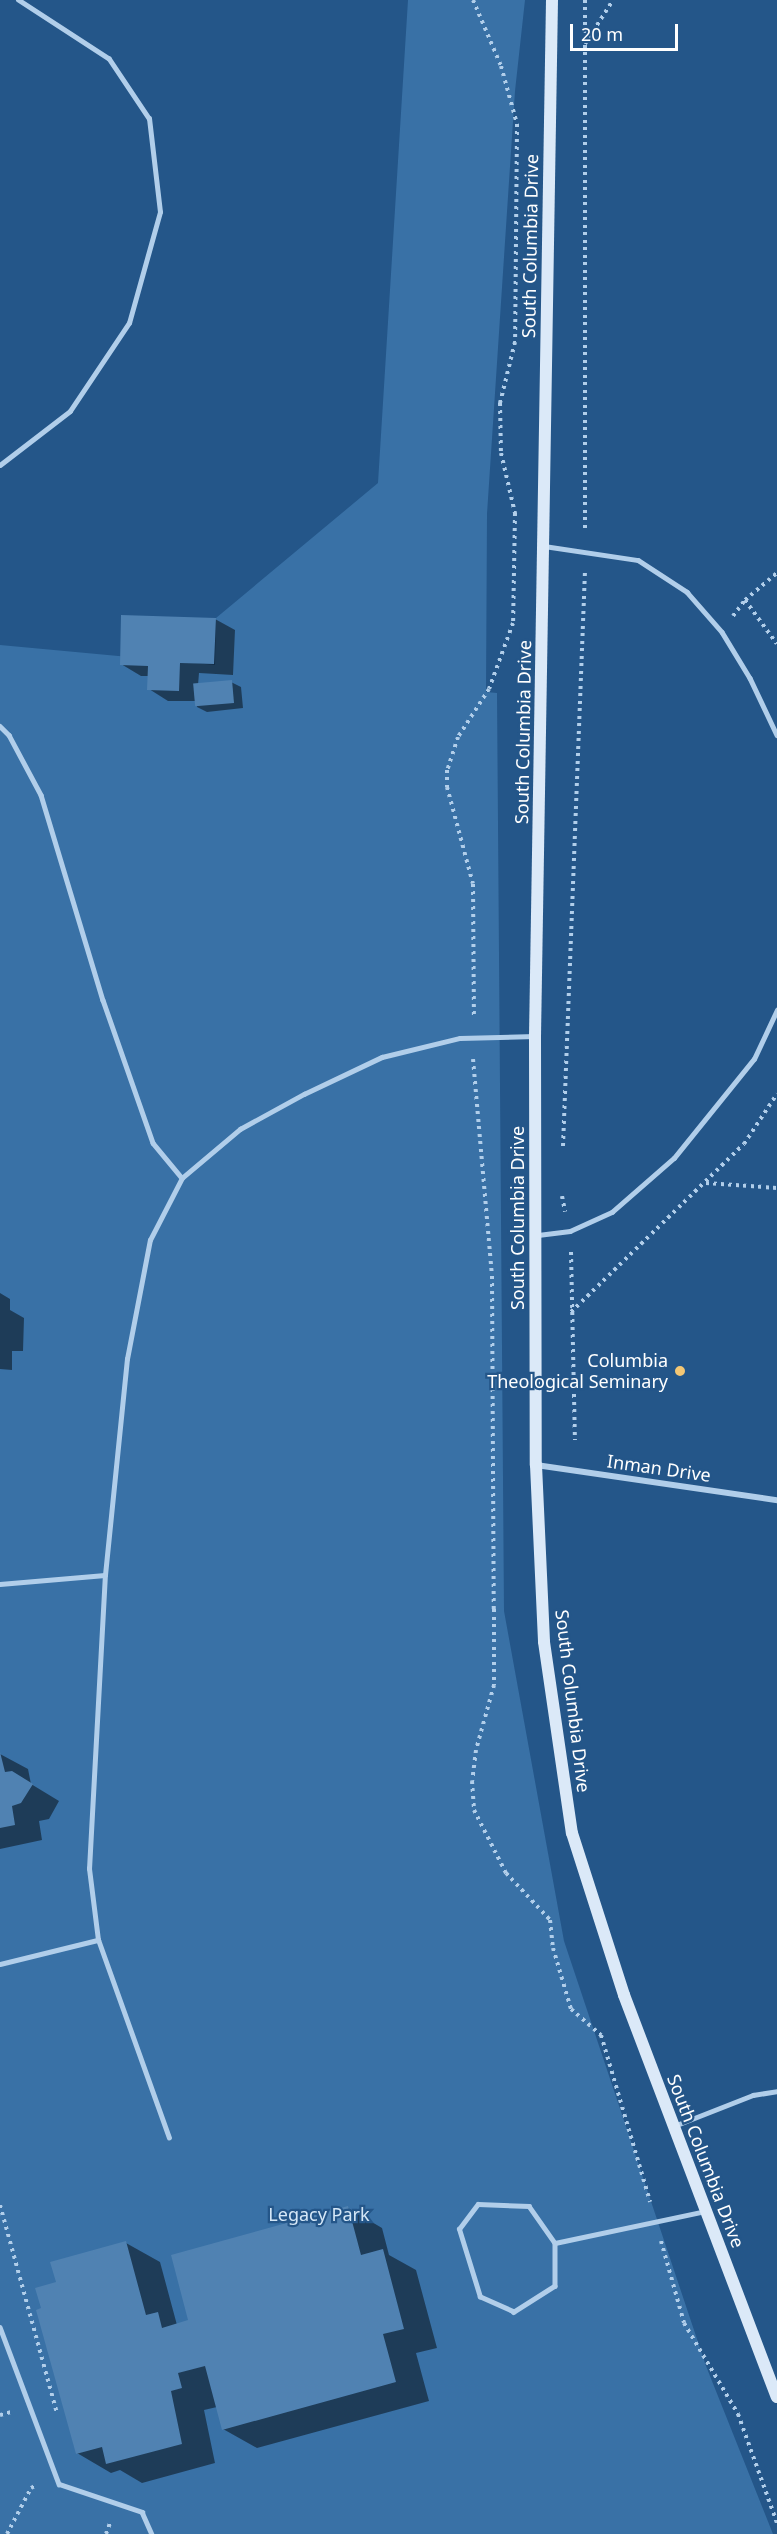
<!DOCTYPE html>
<html>
<head>
<meta charset="utf-8">
<style>
  body { margin:0 }
  #map { position:relative; width:777px; height:2534px; overflow:hidden; background:#245689; font-family:"Noto Sans",sans-serif }
  div>[style] { position:absolute }
  [style*='--x'] { left:calc(var(--x)*1px); top:calc(var(--y)*1px); width:calc(var(--w)*1px); rotate:calc(var(--a)*1deg) }
  .green>* { inset:0; background:#3971a6 }
  .shadow>* { inset:0; background:#0007 }
  .building>* { inset:0; background:#5082b2; transform-origin:0 0 }
  .path>* { height:4px; margin-top:-2px; transform-origin:0; background:repeating-linear-gradient(90deg,#b1ceea 0 3px,transparent 0 7.5px) }
  .service>* { height:4.5px; margin:-2.25px; padding:0 2.25px; transform-origin:2.25px; border-radius:2.25px; background:#b1ceea }
  .minor>* { height:6px; margin:-3px; padding:0 3px; transform-origin:3px; border-radius:3px; background:#b1ceea }
  .secondary>* { height:12px; margin:-6px; padding:0 6px; transform-origin:6px; border-radius:6px; background:#dbe9f8 }
  .dots>* { width:16px; height:16px; translate:-50% -50%; box-sizing:border-box; border:3px solid #245689; border-radius:50% }
  span { translate:-50% -50%; white-space:nowrap; text-align:center; line-height:1.15; -webkit-text-stroke:4.5px #245689; paint-order:stroke }
  .street-label { font-size:18px; color:#fff }
  .poi-label { font-size:18px; color:#fff }
  .right { translate:-100% -50%; text-align:right }
  .park-label { font-size:18px; color:#d5e7f7 }
  .scale { position:absolute; left:570px; top:24px; width:108px; height:27px; box-sizing:border-box; border:3px solid #fff; border-top:0; padding-left:8px; font-size:18px; line-height:21px; white-space:nowrap; color:#fff; -webkit-text-stroke:4px #245689; paint-order:stroke }
</style>
</head>
<body>
<div id="map">
  <div class="green">
    <div style="clip-path:polygon(408px 0,525px 0,515px 91px,487px 514px,486px 692px,497px 693px,504px 1611px,564px 1941px,706px 2366px,773px 2534px,0 2534px,0 645px,215px 665px,216px 618px,378px 483px)"></div>
  </div>
  <div class="shadow">
    <div style="clip-path:polygon(215px 619px,235px 630px,233px 675px,199px 673px,198px 685px,231px 682px,241px 687px,243px 708px,207px 712px,197px 707px,196px 701px,168px 701px,149px 689px,149px 676px,141px 676px,121px 664px)"></div>
    <div style="clip-path:polygon(0 1293px,10px 1299px,10px 1310px,24px 1318px,23px 1351px,12px 1351px,12px 1370px,0 1369px)"></div>
    <div style="clip-path:polygon(0 1754px,28px 1769px,31px 1784px,59px 1801px,49px 1819px,39px 1821px,42px 1840px,0 1849px)"></div>
    <div style="clip-path:polygon(348px 2208px,382px 2228px,389px 2255px,416px 2270px,437px 2348px,416px 2353px,429px 2401px,257px 2448px,223px 2429px,217px 2407px,204px 2410px,215px 2463px,142px 2483px,120px 2470px,111px 2473px,77px 2453px,43px 2310px,58px 2283px,126px 2243px,160px 2262px,177px 2325px,190px 2321px)"></div>
  </div>
  <div class="building">
    <div style="clip-path:polygon(121px 615px,216px 618px,214px 664px,180px 663px,179px 691px,147px 690px,148px 666px,120px 665px)"></div>
    <div style="left:232px;top:680px;width:23px;height:39px;rotate:85deg"></div>
    <div style="clip-path:polygon(0 1752px,5px 1772px,12px 1771px,33px 1784px,21px 1803px,12px 1806px,15px 1825px,0 1828px)"></div>
    <div style="clip-path:polygon(348px 2206px,361px 2255px,383px 2249px,404px 2329px,383px 2334px,396px 2382px,222px 2430px,205px 2366px,178px 2373px,182px 2388px,171px 2391px,182px 2444px,106px 2464px,102px 2447px,76px 2454px,36px 2310px,41px 2308px,35px 2288px,56px 2282px,50px 2262px,126px 2241px,146px 2315px,158px 2312px,162px 2328px,188px 2320px,171px 2255px)"></div>
  </div>
  <div class="path">
    <div style="--x:473;--y:0;--w:72;--a:67"></div>
    <div style="--x:501;--y:66;--w:60;--a:74.6"></div>
    <div style="--x:517;--y:124;--w:218;--a:90.5"></div>
    <div style="--x:515;--y:342;--w:63;--a:103.8"></div>
    <div style="--x:500;--y:403;--w:50;--a:88.9"></div>
    <div style="--x:501;--y:453;--w:62;--a:76.9"></div>
    <div style="--x:515;--y:513;--w:110;--a:91"></div>
    <div style="--x:513;--y:623;--w:70;--a:110"></div>
    <div style="--x:489;--y:689;--w:57;--a:122.9"></div>
    <div style="--x:458;--y:737;--w:35;--a:108"></div>
    <div style="--x:447;--y:770;--w:17;--a:90"></div>
    <div style="--x:447;--y:787;--w:100;--a:75"></div>
    <div style="--x:473;--y:884;--w:134;--a:89.6"></div>
    <div style="--x:585;--y:0;--w:532;--a:90"></div>
    <div style="--x:585;--y:44;--w:52;--a:-57.5"></div>
    <div style="--x:745;--y:600;--w:54;--a:54"></div>
    <div style="--x:733;--y:616;--w:20;--a:-53"></div>
    <div style="--x:745;--y:600;--w:42;--a:-40.2"></div>
    <div style="--x:473;--y:1059;--w:218;--a:85"></div>
    <div style="--x:492;--y:1276;--w:333;--a:89.7"></div>
    <div style="--x:494;--y:1609;--w:76;--a:90"></div>
    <div style="--x:494;--y:1685;--w:67;--a:105.5"></div>
    <div style="--x:476;--y:1750;--w:31;--a:97"></div>
    <div style="--x:472;--y:1781;--w:29;--a:86"></div>
    <div style="--x:474;--y:1810;--w:71;--a:63.1"></div>
    <div style="--x:506;--y:1873;--w:64;--a:46.9"></div>
    <div style="--x:550;--y:1920;--w:28;--a:84"></div>
    <div style="--x:553;--y:1948;--w:64;--a:73.6"></div>
    <div style="--x:571;--y:2009;--w:40;--a:41"></div>
    <div style="--x:601;--y:2035;--w:174;--a:73.6"></div>
    <div style="--x:563;--y:1146;--w:574;--a:-87.81"></div>
    <div style="--x:706;--y:1183;--w:71;--a:4"></div>
    <div style="--x:562;--y:1196;--w:16;--a:79"></div>
    <div style="--x:571;--y:1252;--w:188;--a:88.8"></div>
    <div style="--x:571;--y:1312;--w:241;--a:-44.2"></div>
    <div style="--x:744;--y:1144;--w:60;--a:-56.6"></div>
    <div style="--x:0;--y:2205;--w:216;--a:74.7"></div>
    <div style="--x:661;--y:2241;--w:85;--a:74.3"></div>
    <div style="--x:684;--y:2323;--w:106;--a:59.3"></div>
    <div style="--x:738;--y:2414;--w:116;--a:70.3"></div>
    <div style="--x:0;--y:2415;--w:11;--a:-15"></div>
    <div style="--x:7;--y:2534;--w:52;--a:-62.4"></div>
    <div style="--x:31;--y:2488;--w:7;--a:-27"></div>
    <div style="--x:106;--y:2534;--w:12;--a:-70"></div>
  </div>
  <div class="service">
    <div style="--x:0;--y:465;--w:88;--a:-37.6"></div>
    <div style="--x:70;--y:411;--w:106;--a:-56.2"></div>
    <div style="--x:129;--y:323;--w:115;--a:-74.4"></div>
    <div style="--x:160;--y:212;--w:94;--a:-96.7"></div>
    <div style="--x:149;--y:119;--w:72;--a:-123.7"></div>
    <div style="--x:109;--y:59;--w:108;--a:-147"></div>
    <div style="--x:544;--y:546;--w:95;--a:8.5"></div>
    <div style="--x:638;--y:560;--w:59;--a:33.1"></div>
    <div style="--x:687;--y:592;--w:53;--a:48.8"></div>
    <div style="--x:722;--y:632;--w:54;--a:58.7"></div>
    <div style="--x:750;--y:678;--w:63;--a:64.7"></div>
    <div style="--x:0;--y:726;--w:13;--a:45"></div>
    <div style="--x:9;--y:735;--w:68;--a:61.9"></div>
    <div style="--x:41;--y:795;--w:214;--a:73.2"></div>
    <div style="--x:103;--y:1000;--w:151;--a:70.7"></div>
    <div style="--x:153;--y:1143;--w:45;--a:50.4"></div>
    <div style="--x:538;--y:1235;--w:32;--a:-7"></div>
    <div style="--x:570;--y:1231;--w:46;--a:-24.3"></div>
    <div style="--x:612;--y:1212;--w:82;--a:-41.1"></div>
    <div style="--x:674;--y:1158;--w:127;--a:-51.1"></div>
    <div style="--x:754;--y:1059;--w:54;--a:-64.9"></div>
    <div style="--x:0;--y:1584;--w:105;--a:-4.9"></div>
    <div style="--x:0;--y:1964;--w:101;--a:-13.8"></div>
    <div style="--x:674;--y:2126;--w:85;--a:-21.4"></div>
    <div style="--x:753;--y:2095;--w:24;--a:-9"></div>
    <div style="--x:169;--y:2138;--w:210;--a:-109.7"></div>
    <div style="--x:98;--y:1940;--w:72;--a:-97.2"></div>
    <div style="--x:89;--y:1869;--w:294;--a:-86.9"></div>
    <div style="--x:105;--y:1575;--w:217;--a:-84.2"></div>
    <div style="--x:127;--y:1359;--w:121;--a:-79.1"></div>
    <div style="--x:150;--y:1240;--w:70;--a:-62.7"></div>
    <div style="--x:182;--y:1178;--w:76;--a:-40.2"></div>
    <div style="--x:240;--y:1129;--w:73;--a:-28.7"></div>
    <div style="--x:304;--y:1094;--w:86;--a:-25.4"></div>
    <div style="--x:382;--y:1057;--w:80;--a:-13.7"></div>
    <div style="--x:460;--y:1038;--w:75;--a:-1.5"></div>
    <div style="--x:478;--y:2204;--w:51;--a:2.2"></div>
    <div style="--x:529;--y:2206;--w:45;--a:54.9"></div>
    <div style="--x:555;--y:2243;--w:43;--a:90"></div>
    <div style="--x:555;--y:2286;--w:49;--a:147.6"></div>
    <div style="--x:514;--y:2312;--w:37;--a:-156"></div>
    <div style="--x:480;--y:2297;--w:71;--a:-107.2"></div>
    <div style="--x:459;--y:2229;--w:31;--a:-53"></div>
    <div style="--x:555;--y:2243;--w:153;--a:-12"></div>
    <div style="--x:0;--y:2327;--w:168;--a:69.4"></div>
    <div style="--x:59;--y:2484;--w:88;--a:18.6"></div>
    <div style="--x:142;--y:2512;--w:24;--a:66"></div>
  </div>
  <div class="minor">
    <div style="--x:536;--y:1465;--w:244;--a:8.3"></div>
  </div>
  <div class="secondary">
    <div style="--x:552;--y:0;--w:1036;--a:90.94"></div>
    <div style="--x:535;--y:1036;--w:429;--a:89.9"></div>
    <div style="--x:536;--y:1465;--w:177;--a:87.4"></div>
    <div style="--x:544;--y:1642;--w:193;--a:81.7"></div>
    <div style="--x:572;--y:1833;--w:170;--a:72.2"></div>
    <div style="--x:624;--y:1995;--w:430;--a:69.2"></div>
  </div>
  <div class="dots">
    <div style="left:680px;top:1371px;background:#f4c774"></div>
  </div>
  <div class="street-label">
    <span style="left:530px;top:246px;rotate:-89deg">South Columbia Drive</span>
    <span style="left:523px;top:732px;rotate:-89deg">South Columbia Drive</span>
    <span style="left:517px;top:1218px;rotate:-90deg">South Columbia Drive</span>
    <span style="left:659px;top:1468px;rotate:8deg">Inman Drive</span>
    <span style="left:573px;top:1701px;rotate:83deg">South Columbia Drive</span>
    <span style="left:706px;top:2161px;rotate:69deg">South Columbia Drive</span>
  </div>
  <div class="poi-label">
    <span class="right" style="left:668px;top:1371px">Columbia<br>Theological Seminary</span>
  </div>
  <div class="park-label">
    <span style="left:319px;top:2214px">Legacy Park</span>
  </div>
  <div class="scale">20 m</div>
</div>
</body>
</html>
